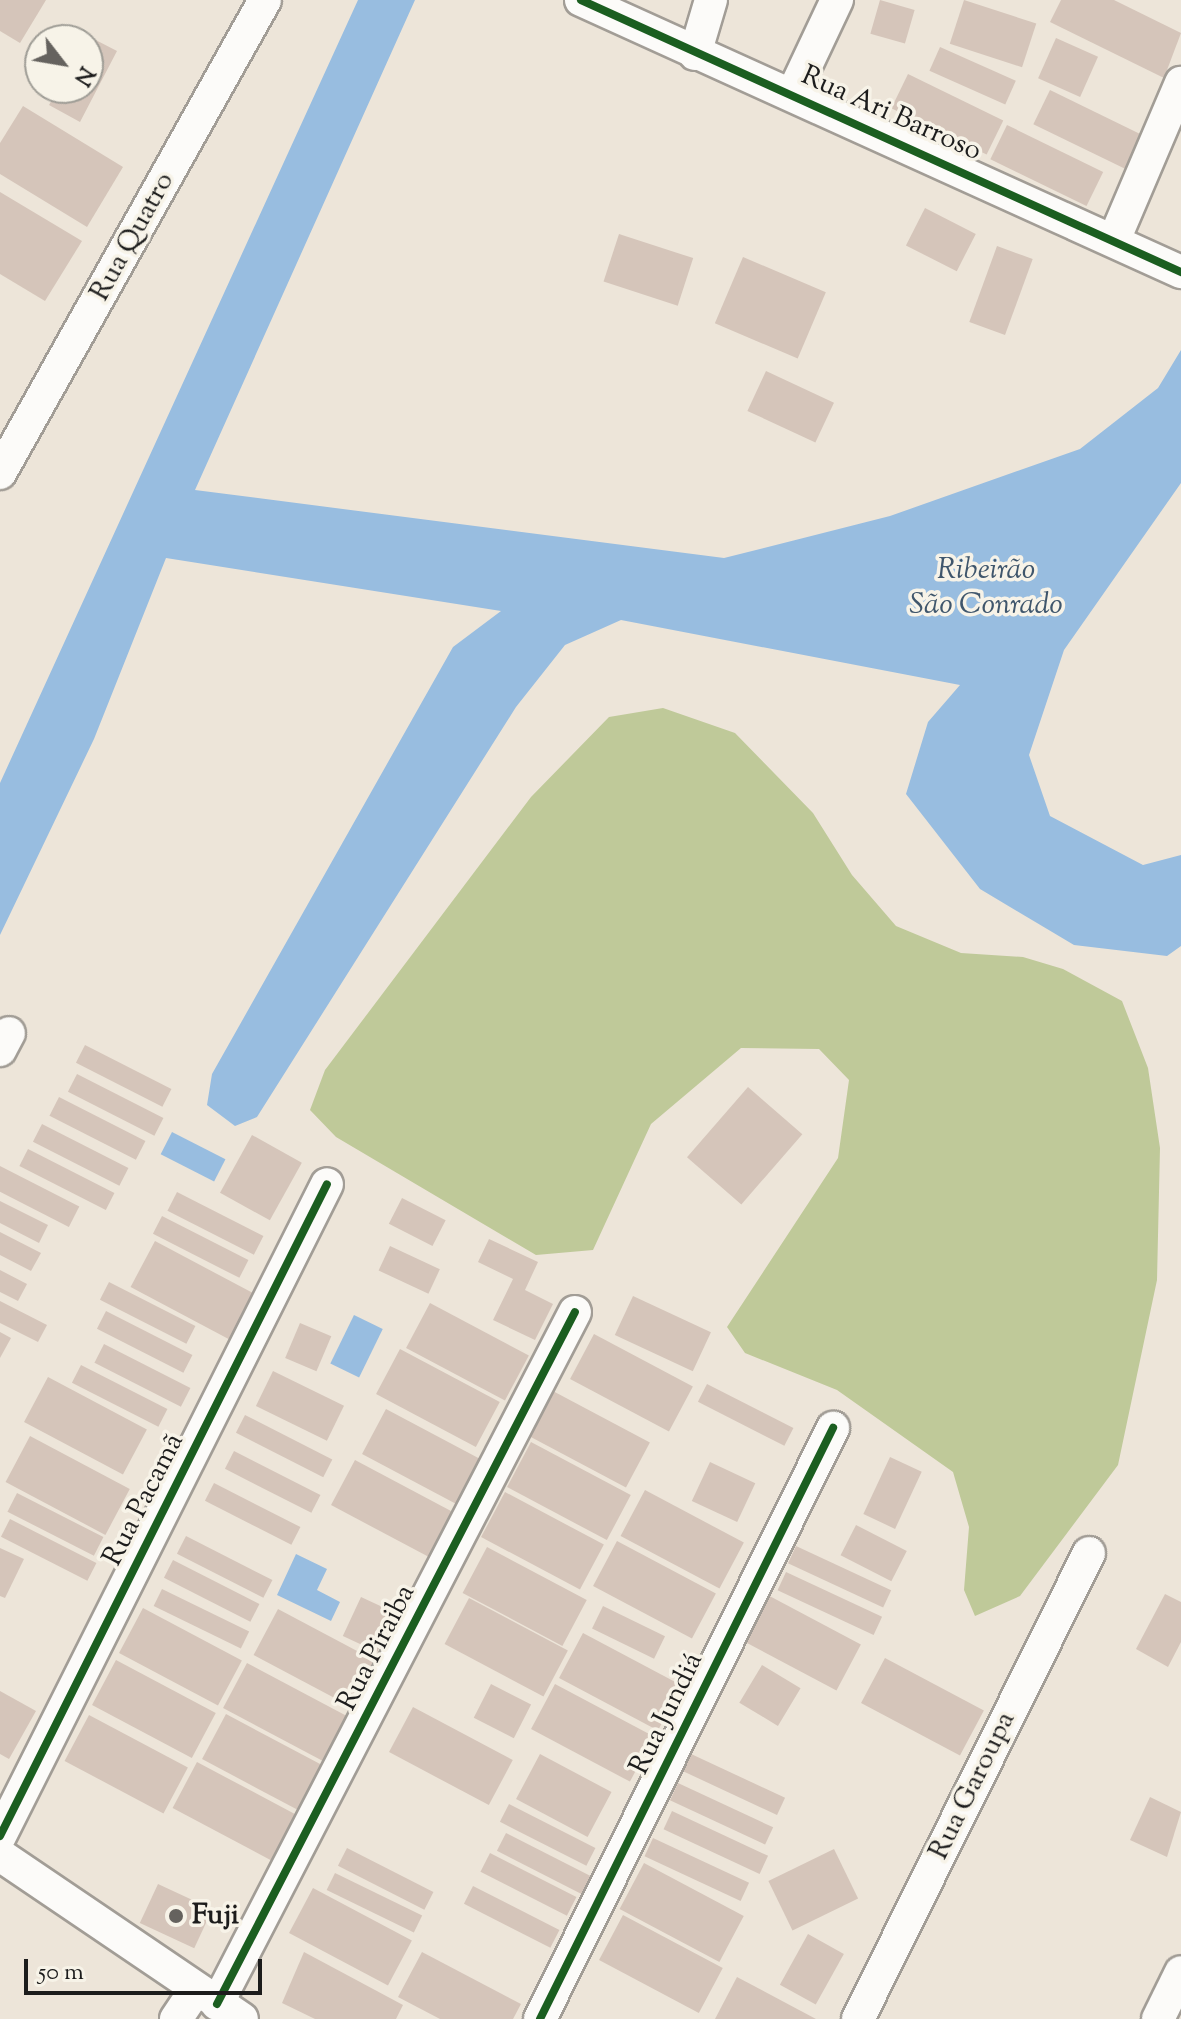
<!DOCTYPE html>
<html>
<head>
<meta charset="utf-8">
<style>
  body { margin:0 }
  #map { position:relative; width:1181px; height:2019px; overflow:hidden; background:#ede5d9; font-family:"Sorts Mill Goudy",serif }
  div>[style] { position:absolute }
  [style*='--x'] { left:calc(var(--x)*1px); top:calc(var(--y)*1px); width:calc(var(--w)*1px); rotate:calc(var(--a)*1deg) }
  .forest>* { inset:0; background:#bfc999 }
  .water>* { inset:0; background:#98bde0; transform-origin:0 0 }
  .building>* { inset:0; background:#d5c5ba; transform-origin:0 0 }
  .roads { filter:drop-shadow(2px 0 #a29d96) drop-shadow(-2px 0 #a29d96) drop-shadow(0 2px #a29d96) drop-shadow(0 -2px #a29d96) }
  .minor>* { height:32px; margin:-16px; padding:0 16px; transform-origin:16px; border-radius:16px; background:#fcfbf9 }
  .cycleway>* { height:8px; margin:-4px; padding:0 4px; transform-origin:4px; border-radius:4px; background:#1b5e20 }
  .dots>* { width:22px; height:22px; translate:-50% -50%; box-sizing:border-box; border:4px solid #f7f3e8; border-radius:50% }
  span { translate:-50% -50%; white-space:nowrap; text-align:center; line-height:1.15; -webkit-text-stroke:7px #f7f3e8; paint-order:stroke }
  .street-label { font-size:28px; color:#1c1c1c }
  .poi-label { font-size:28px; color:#1c1c1c; font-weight:700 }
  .left { translate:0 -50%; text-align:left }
  .water-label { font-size:30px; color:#3f566c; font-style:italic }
  .north { position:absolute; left:24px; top:24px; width:80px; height:80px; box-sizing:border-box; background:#f7f3e8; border:2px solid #9f9d96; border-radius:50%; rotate:121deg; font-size:22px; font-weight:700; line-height:32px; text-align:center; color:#1c1c1c }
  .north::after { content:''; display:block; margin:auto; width:28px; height:36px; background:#65625e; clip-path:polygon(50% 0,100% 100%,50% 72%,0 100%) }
  .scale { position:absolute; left:24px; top:1959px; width:238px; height:36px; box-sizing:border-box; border:4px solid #1c1c1c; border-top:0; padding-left:10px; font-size:24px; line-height:28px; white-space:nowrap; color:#1c1c1c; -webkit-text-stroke:6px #f7f3e8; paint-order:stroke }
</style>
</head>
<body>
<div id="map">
  <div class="forest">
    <div style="clip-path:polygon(663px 708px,735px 733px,813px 813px,852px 875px,896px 926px,961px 953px,1023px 957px,1063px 969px,1122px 1001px,1148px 1068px,1160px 1148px,1157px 1280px,1118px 1465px,1020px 1596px,975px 1616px,964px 1590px,969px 1527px,953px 1472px,837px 1390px,745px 1353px,727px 1327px,838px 1158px,849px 1080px,819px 1049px,741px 1048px,651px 1124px,593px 1250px,536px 1255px,336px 1137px,310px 1110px,325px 1070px,531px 797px,609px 717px)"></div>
  </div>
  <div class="water">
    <div style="clip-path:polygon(358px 0,415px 0,195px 490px,724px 558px,890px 516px,1080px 449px,1158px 388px,1181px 350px,1181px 483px,1064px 650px,1029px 755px,1050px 816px,1143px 865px,1181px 855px,1181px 946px,1167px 956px,1074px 945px,980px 889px,906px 794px,928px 722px,960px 685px,621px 620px,565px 645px,516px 707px,257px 1117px,235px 1126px,207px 1105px,212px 1074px,453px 647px,501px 611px,166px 558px,94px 739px,0 935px,0 783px)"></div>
    <div style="left:172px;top:1132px;width:60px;height:25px;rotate:27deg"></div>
    <div style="left:354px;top:1315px;width:32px;height:54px;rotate:26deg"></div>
    <div style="clip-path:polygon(296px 1554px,327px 1569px,317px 1590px,340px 1602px,331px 1621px,277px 1595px)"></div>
  </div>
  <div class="building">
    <div style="clip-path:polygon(0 0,46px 0,20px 43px,0 31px)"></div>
    <div style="left:880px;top:0;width:36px;height:35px;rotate:16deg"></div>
    <div style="left:964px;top:0;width:76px;height:46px;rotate:18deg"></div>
    <div style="clip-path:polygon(1061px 0,1114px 0,1181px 33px,1164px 78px,1050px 22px)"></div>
    <div style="clip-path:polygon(86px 35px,117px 51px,80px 122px,49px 105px,59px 88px,88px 88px)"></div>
    <div style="left:1056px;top:38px;width:46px;height:44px;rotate:24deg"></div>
    <div style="left:940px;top:47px;width:83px;height:26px;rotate:24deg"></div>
    <div style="left:908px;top:74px;width:106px;height:38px;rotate:26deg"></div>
    <div style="left:1050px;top:90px;width:106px;height:38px;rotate:26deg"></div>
    <div style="clip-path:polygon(23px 106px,123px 167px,87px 227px,0 174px,0 143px)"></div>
    <div style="left:1007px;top:125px;width:107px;height:38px;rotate:26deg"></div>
    <div style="clip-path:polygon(0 192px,82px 241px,45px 301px,0 274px)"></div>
    <div style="left:925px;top:208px;width:57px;height:42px;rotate:27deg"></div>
    <div style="left:619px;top:234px;width:78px;height:50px;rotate:18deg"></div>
    <div style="left:997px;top:246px;width:38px;height:81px;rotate:20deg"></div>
    <div style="left:743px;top:257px;width:90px;height:72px;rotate:23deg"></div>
    <div style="left:766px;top:371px;width:75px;height:44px;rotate:25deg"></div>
    <div style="left:85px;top:1045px;width:97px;height:20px;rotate:27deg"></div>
    <div style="left:77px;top:1074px;width:97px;height:20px;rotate:27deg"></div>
    <div style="left:748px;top:1087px;width:72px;height:93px;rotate:41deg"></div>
    <div style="left:59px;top:1097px;width:97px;height:21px;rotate:27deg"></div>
    <div style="left:42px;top:1124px;width:97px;height:20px;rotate:27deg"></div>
    <div style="left:252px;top:1135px;width:57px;height:66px;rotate:29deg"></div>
    <div style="left:28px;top:1149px;width:97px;height:19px;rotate:27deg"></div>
    <div style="left:0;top:1166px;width:89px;height:23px;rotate:27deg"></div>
    <div style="left:177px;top:1192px;width:97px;height:21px;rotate:27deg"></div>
    <div style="left:402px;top:1198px;width:49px;height:29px;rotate:27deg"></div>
    <div style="clip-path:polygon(0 1201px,48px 1225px,39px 1243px,0 1223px)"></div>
    <div style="left:162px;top:1216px;width:97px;height:20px;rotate:27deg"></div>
    <div style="clip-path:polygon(0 1232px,41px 1253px,31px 1271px,0 1255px)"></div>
    <div style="clip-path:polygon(489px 1239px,538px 1262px,525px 1290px,553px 1304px,535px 1340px,493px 1320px,513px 1279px,478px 1262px)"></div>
    <div style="left:155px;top:1241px;width:112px;height:52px;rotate:28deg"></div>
    <div style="left:390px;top:1246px;width:55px;height:27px;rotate:25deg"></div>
    <div style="clip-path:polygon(0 1270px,27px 1284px,18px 1301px,0 1292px)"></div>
    <div style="left:109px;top:1282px;width:97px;height:20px;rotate:27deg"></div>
    <div style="left:633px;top:1296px;width:86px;height:43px;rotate:25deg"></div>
    <div style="clip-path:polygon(0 1301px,47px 1325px,38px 1342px,0 1323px)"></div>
    <div style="left:430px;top:1303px;width:112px;height:51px;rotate:28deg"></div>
    <div style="left:106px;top:1311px;width:97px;height:20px;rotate:27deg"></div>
    <div style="left:300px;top:1323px;width:34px;height:38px;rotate:23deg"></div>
    <div style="clip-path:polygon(0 1332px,11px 1338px,0 1358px)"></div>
    <div style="left:594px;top:1334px;width:112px;height:51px;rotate:28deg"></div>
    <div style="left:104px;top:1344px;width:97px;height:21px;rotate:27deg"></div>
    <div style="left:400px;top:1349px;width:113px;height:51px;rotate:28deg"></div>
    <div style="left:81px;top:1365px;width:97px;height:20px;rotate:27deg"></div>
    <div style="left:273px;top:1371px;width:79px;height:39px;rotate:26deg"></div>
    <div style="left:48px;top:1377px;width:112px;height:51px;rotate:28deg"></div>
    <div style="left:707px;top:1384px;width:97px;height:20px;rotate:27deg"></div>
    <div style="left:551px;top:1390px;width:112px;height:51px;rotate:28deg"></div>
    <div style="left:386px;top:1409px;width:112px;height:51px;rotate:28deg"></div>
    <div style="left:245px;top:1415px;width:98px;height:20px;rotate:27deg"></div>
    <div style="left:30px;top:1436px;width:113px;height:52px;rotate:28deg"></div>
    <div style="left:531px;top:1442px;width:113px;height:51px;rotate:28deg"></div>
    <div style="left:234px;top:1451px;width:97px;height:20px;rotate:27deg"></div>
    <div style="left:890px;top:1457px;width:35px;height:63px;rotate:25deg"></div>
    <div style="left:355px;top:1460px;width:113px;height:51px;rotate:28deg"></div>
    <div style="left:710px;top:1462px;width:50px;height:43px;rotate:25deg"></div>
    <div style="left:214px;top:1483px;width:97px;height:20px;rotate:27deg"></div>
    <div style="left:645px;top:1490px;width:112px;height:52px;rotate:28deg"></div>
    <div style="left:505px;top:1492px;width:112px;height:51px;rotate:28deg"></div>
    <div style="left:17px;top:1493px;width:97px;height:21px;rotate:27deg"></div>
    <div style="left:10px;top:1519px;width:97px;height:20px;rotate:27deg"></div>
    <div style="left:856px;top:1525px;width:57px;height:34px;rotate:27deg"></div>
    <div style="left:186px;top:1536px;width:97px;height:20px;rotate:27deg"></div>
    <div style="left:617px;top:1541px;width:112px;height:51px;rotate:28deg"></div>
    <div style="left:796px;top:1546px;width:105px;height:19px;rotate:25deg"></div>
    <div style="left:487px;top:1547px;width:113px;height:52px;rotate:28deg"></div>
    <div style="clip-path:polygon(0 1548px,24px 1559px,5px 1598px,0 1596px)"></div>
    <div style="left:173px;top:1560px;width:97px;height:20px;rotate:27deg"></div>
    <div style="left:786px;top:1572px;width:106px;height:20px;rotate:25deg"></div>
    <div style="left:162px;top:1589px;width:97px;height:19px;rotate:26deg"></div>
    <div style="left:762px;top:1592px;width:112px;height:52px;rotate:28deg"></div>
    <div style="clip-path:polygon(1165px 1594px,1181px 1602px,1181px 1642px,1168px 1667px,1136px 1649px)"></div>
    <div style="left:361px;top:1597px;width:38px;height:43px;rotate:25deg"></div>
    <div style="left:469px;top:1598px;width:112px;height:52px;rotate:28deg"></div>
    <div style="left:603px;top:1606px;width:69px;height:25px;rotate:26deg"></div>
    <div style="left:143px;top:1608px;width:112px;height:51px;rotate:28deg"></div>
    <div style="left:278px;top:1609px;width:112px;height:52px;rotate:28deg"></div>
    <div style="left:583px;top:1633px;width:112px;height:51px;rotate:28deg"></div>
    <div style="left:885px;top:1658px;width:112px;height:51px;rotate:28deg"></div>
    <div style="left:116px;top:1660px;width:113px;height:51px;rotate:28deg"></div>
    <div style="left:247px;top:1663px;width:113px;height:51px;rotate:28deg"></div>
    <div style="left:762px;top:1665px;width:45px;height:44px;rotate:31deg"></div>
    <div style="left:491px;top:1684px;width:45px;height:38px;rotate:27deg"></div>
    <div style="left:555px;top:1684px;width:112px;height:51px;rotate:28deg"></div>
    <div style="clip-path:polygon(0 1691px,36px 1711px,9px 1759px,0 1754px)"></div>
    <div style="left:413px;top:1707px;width:113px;height:51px;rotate:28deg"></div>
    <div style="left:226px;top:1714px;width:113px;height:51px;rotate:28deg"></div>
    <div style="left:89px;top:1715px;width:112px;height:52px;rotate:28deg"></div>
    <div style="left:689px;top:1753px;width:106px;height:19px;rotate:25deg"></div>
    <div style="left:540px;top:1754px;width:81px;height:51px;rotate:28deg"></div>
    <div style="left:197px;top:1762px;width:114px;height:52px;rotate:28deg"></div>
    <div style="left:678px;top:1783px;width:105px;height:19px;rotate:25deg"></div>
    <div style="clip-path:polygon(1150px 1797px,1181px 1812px,1167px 1857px,1130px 1840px)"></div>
    <div style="left:509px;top:1804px;width:97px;height:20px;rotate:27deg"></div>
    <div style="left:672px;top:1811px;width:106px;height:20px;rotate:25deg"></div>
    <div style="left:506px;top:1833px;width:96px;height:20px;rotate:27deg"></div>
    <div style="left:653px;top:1838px;width:106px;height:20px;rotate:25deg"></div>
    <div style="left:347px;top:1848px;width:97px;height:20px;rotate:27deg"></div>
    <div style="left:834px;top:1849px;width:55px;height:73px;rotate:64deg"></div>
    <div style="left:490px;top:1853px;width:97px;height:21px;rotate:27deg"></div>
    <div style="left:644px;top:1863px;width:113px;height:52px;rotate:28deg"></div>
    <div style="left:335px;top:1873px;width:97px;height:19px;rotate:26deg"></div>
    <div style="left:158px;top:1884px;width:60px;height:43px;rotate:25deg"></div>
    <div style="left:473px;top:1886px;width:97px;height:20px;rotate:27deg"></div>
    <div style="left:313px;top:1888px;width:112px;height:51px;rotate:28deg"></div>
    <div style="left:623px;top:1915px;width:113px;height:51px;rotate:28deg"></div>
    <div style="left:808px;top:1934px;width:41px;height:58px;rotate:29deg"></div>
    <div style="clip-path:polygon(304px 1952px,403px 2005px,396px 2019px,315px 2019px,282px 2003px)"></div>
    <div style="clip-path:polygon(422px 1952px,521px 2004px,513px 2019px,440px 2019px,398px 1997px)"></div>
    <div style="clip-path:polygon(737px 1977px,816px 2019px,715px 2019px)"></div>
  </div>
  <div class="roads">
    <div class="minor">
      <div style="--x:581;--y:0;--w:659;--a:24.39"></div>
      <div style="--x:695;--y:54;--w:56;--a:-73.5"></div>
      <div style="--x:793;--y:93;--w:103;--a:-64.7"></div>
      <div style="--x:1114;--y:240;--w:171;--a:-66.9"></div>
      <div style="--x:0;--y:473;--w:542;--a:-60.74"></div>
      <div style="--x:0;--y:1050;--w:19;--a:-62"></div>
      <div style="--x:0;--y:1836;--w:729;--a:-63.36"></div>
      <div style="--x:0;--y:1855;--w:292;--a:34.1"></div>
      <div style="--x:217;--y:2004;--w:779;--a:-62.65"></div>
      <div style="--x:176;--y:2019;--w:34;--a:-56"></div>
      <div style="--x:540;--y:2019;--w:660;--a:-63.63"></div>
      <div style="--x:858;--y:2019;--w:520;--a:-63.63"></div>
      <div style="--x:1158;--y:2019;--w:52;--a:-63.9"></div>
    </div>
  </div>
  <div class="cycleway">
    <div style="--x:581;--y:0;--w:659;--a:24.39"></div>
    <div style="--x:0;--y:1836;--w:729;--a:-63.36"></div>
    <div style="--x:217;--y:2004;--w:779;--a:-62.65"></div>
    <div style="--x:540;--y:2019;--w:660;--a:-63.63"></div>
  </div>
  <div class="dots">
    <div style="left:176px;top:1916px;background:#65625e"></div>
  </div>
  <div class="street-label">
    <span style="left:891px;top:114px;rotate:24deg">Rua Ari Barroso</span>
    <span style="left:133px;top:237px;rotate:-61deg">Rua Quatro</span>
    <span style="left:144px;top:1500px;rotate:-63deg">Rua Pacamã</span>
    <span style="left:377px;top:1648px;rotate:-63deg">Rua Piraiba</span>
    <span style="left:667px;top:1714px;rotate:-64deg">Rua Jundiá</span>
    <span style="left:973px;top:1786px;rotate:-64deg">Rua Garoupa</span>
  </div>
  <div class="poi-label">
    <span class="left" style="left:192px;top:1916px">Fuji</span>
  </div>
  <div class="water-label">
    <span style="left:986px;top:588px">Ribeirão<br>São Conrado</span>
  </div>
  <div class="north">N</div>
  <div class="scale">50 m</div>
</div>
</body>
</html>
